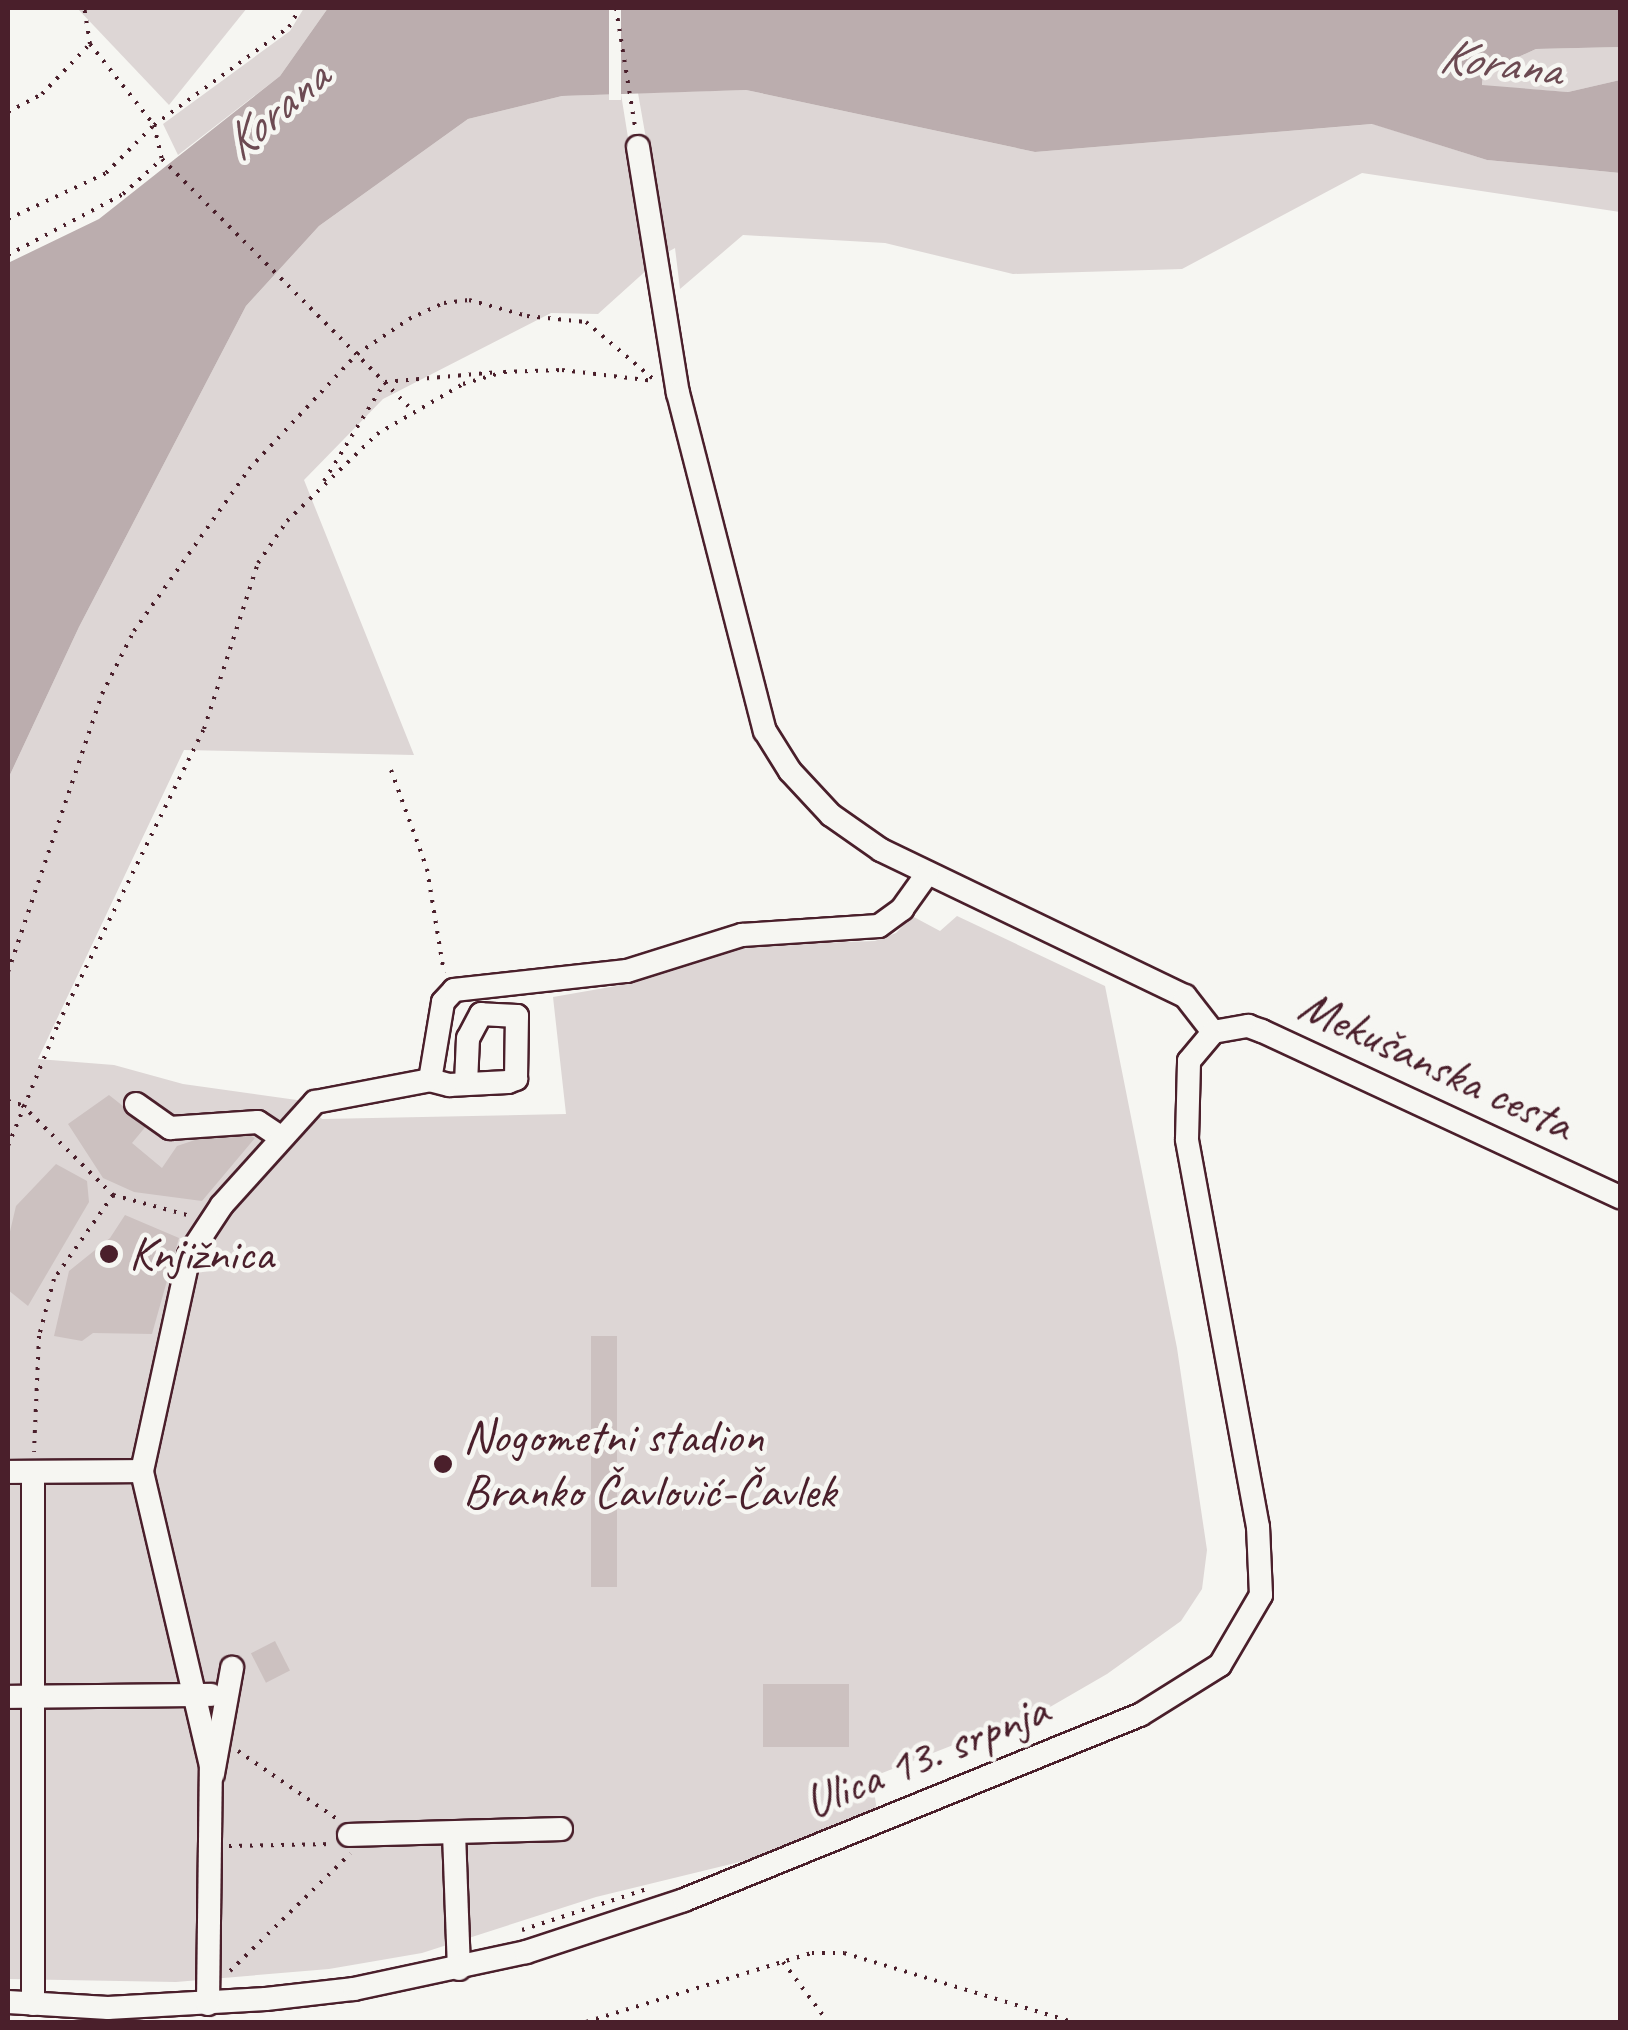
<!DOCTYPE html>
<html>
<head>
<meta charset="utf-8">
<style>
  body { margin:0 }
  #map { position:relative; width:1628px; height:2030px; overflow:hidden; background:#f6f6f2; font-family:Caveat,sans-serif }
  div>[style] { position:absolute }
  [style*='--x'] { left:calc(var(--x)*1px); top:calc(var(--y)*1px); width:calc(var(--w)*1px); rotate:calc(var(--a)*1deg) }
  .green>* { inset:0; background:#ddd6d5 }
  .water>* { inset:0; background:#bbadae }
  .pier>* { inset:0; background:#f6f6f2; transform-origin:0 0 }
  .building>* { inset:0; background:#ccc1c0; transform-origin:0 0 }
  .path>* { height:4px; margin-top:-2px; transform-origin:0; background:repeating-linear-gradient(90deg,#4a1f2b 0 2.5px,transparent 0 10.5px) }
  .roads { filter:drop-shadow(2px 0 #4a1f2b) drop-shadow(-2px 0 #4a1f2b) drop-shadow(0 2px #4a1f2b) drop-shadow(0 -2px #4a1f2b) }
  .minor>* { height:22px; margin:-11px; padding:0 11px; transform-origin:11px; border-radius:11px; background:#f6f6f2 }
  .dots>* { width:28px; height:28px; translate:-50% -50%; box-sizing:border-box; border:5px solid #f6f6f2; border-radius:50% }
  span { translate:-50% -50%; white-space:nowrap; text-align:center; line-height:1.15; -webkit-text-stroke:9px #f6f6f2; paint-order:stroke }
  .street-label { font-size:48px; color:#4a1f2b }
  .poi-label { font-size:48px; color:#4a1f2b }
  .left { translate:0 -50%; text-align:left }
  .water-label { font-size:50px; color:#6c4a52; font-style:italic }
  .frame { position:absolute; inset:0; border:10px solid #4a1f2b; pointer-events:none }
</style>
</head>
<body>
<div id="map">
  <div class="green">
    <div style="clip-path:polygon(77px 8px,247px 8px,169px 105px)"></div>
    <div style="clip-path:polygon(304px 8px,328px 8px,280px 76px,178px 155px,163px 124px,290px 31px)"></div>
    <div style="clip-path:polygon(1620px 47px,1620px 80px,1568px 92px,1482px 86px,1483px 73px,1536px 49px)"></div>
    <div style="clip-path:polygon(746px 90px,1035px 152px,1373px 124px,1487px 160px,1620px 173px,1620px 212px,1362px 173px,1182px 269px,1013px 274px,885px 243px,743px 235px,680px 289px,675px 248px,666px 253px,638px 93px)"></div>
    <div style="clip-path:polygon(621px 94px,649px 268px,598px 314px,551px 313px,383px 399px,304px 480px,414px 755px,184px 750px,38px 1059px,114px 1065px,183px 1084px,304px 1101px,322px 1119px,566px 1114px,553px 997px,616px 986px,751px 945px,875px 941px,896px 933px,912px 916px,940px 931px,957px 916px,1105px 986px,1177px 1348px,1207px 1550px,1202px 1589px,1181px 1621px,1107px 1674px,1050px 1707px,872px 1777px,877px 1811px,764px 1856px,596px 1897px,422px 1953px,329px 1969px,176px 1982px,8px 1979px,8px 779px,79px 627px,246px 306px,319px 226px,468px 119px,562px 96px)"></div>
  </div>
  <div class="water">
    <div style="clip-path:polygon(328px 8px,1620px 8px,1620px 47px,1536px 49px,1483px 73px,1482px 85px,1568px 92px,1620px 80px,1620px 173px,1487px 160px,1372px 124px,1035px 152px,746px 90px,562px 96px,468px 119px,319px 226px,246px 306px,79px 627px,8px 779px,8px 263px,99px 219px,280px 76px)"></div>
  </div>
  <div class="pier">
    <div style="left:609px;top:8px;width:12px;height:92px"></div>
  </div>
  <div class="building">
    <div style="clip-path:polygon(109px 1095px,147px 1125px,132px 1143px,162px 1168px,177px 1146px,195px 1140px,243px 1132px,255px 1138px,202px 1201px,134px 1192px,103px 1178px,68px 1124px)"></div>
    <div style="clip-path:polygon(56px 1164px,87px 1181px,89px 1202px,28px 1306px,8px 1290px,8px 1240px,16px 1206px)"></div>
    <div style="clip-path:polygon(125px 1215px,179px 1238px,152px 1334px,93px 1333px,82px 1341px,54px 1336px,69px 1271px,110px 1238px)"></div>
    <div style="left:591px;top:1336px;width:26px;height:251px"></div>
    <div style="left:275px;top:1641px;width:33px;height:27px;rotate:63deg"></div>
    <div style="left:763px;top:1684px;width:86px;height:63px"></div>
  </div>
  <div class="path">
    <div style="--x:616;--y:8;--w:120;--a:80.9"></div>
    <div style="--x:90;--y:44;--w:103;--a:51.7"></div>
    <div style="--x:154;--y:125;--w:35;--a:77"></div>
    <div style="--x:8;--y:112;--w:38;--a:-28"></div>
    <div style="--x:42;--y:94;--w:69;--a:-46.2"></div>
    <div style="--x:90;--y:44;--w:36;--a:-99"></div>
    <div style="--x:8;--y:219;--w:108;--a:-25.1"></div>
    <div style="--x:106;--y:173;--w:68;--a:-45"></div>
    <div style="--x:154;--y:125;--w:167;--a:-36"></div>
    <div style="--x:289;--y:27;--w:22;--a:-60"></div>
    <div style="--x:8;--y:255;--w:130;--a:-27.9"></div>
    <div style="--x:123;--y:194;--w:52;--a:-41.9"></div>
    <div style="--x:162;--y:159;--w:354;--a:45.1"></div>
    <div style="--x:324;--y:481;--w:116;--a:-58.4"></div>
    <div style="--x:385;--y:382;--w:114;--a:-5"></div>
    <div style="--x:391;--y:770;--w:105;--a:70"></div>
    <div style="--x:427;--y:869;--w:105;--a:80.7"></div>
    <div style="--x:8;--y:972;--w:293;--a:-71.3"></div>
    <div style="--x:102;--y:694;--w:71;--a:-63.1"></div>
    <div style="--x:134;--y:631;--w:199;--a:-54.6"></div>
    <div style="--x:249;--y:469;--w:158;--a:-46.8"></div>
    <div style="--x:357;--y:354;--w:63;--a:-33.9"></div>
    <div style="--x:409;--y:319;--w:38;--a:-25"></div>
    <div style="--x:444;--y:303;--w:25;--a:-7"></div>
    <div style="--x:469;--y:300;--w:60;--a:15.4"></div>
    <div style="--x:527;--y:316;--w:59;--a:5.8"></div>
    <div style="--x:586;--y:322;--w:87;--a:40.3"></div>
    <div style="--x:8;--y:1101;--w:15;--a:16"></div>
    <div style="--x:22;--y:1105;--w:128;--a:44.7"></div>
    <div style="--x:113;--y:1195;--w:103;--a:125.1"></div>
    <div style="--x:54;--y:1279;--w:59;--a:104.7"></div>
    <div style="--x:39;--y:1336;--w:116;--a:92.5"></div>
    <div style="--x:8;--y:1146;--w:132;--a:-67.7"></div>
    <div style="--x:58;--y:1024;--w:329;--a:-63.7"></div>
    <div style="--x:204;--y:729;--w:175;--a:-72"></div>
    <div style="--x:258;--y:563;--w:51;--a:-55.4"></div>
    <div style="--x:287;--y:521;--w:125;--a:-44"></div>
    <div style="--x:377;--y:434;--w:99;--a:-30.2"></div>
    <div style="--x:463;--y:384;--w:43;--a:-16.3"></div>
    <div style="--x:504;--y:372;--w:58;--a:-2"></div>
    <div style="--x:562;--y:370;--w:93;--a:6.8"></div>
    <div style="--x:113;--y:1195;--w:81;--a:15.1"></div>
    <div style="--x:238;--y:1751;--w:120;--a:34.5"></div>
    <div style="--x:229;--y:1846;--w:105;--a:-1.1"></div>
    <div style="--x:522;--y:1930;--w:135;--a:-18.2"></div>
    <div style="--x:783;--y:1962;--w:75;--a:53.1"></div>
    <div style="--x:230;--y:1971;--w:168;--a:-44.3"></div>
    <div style="--x:586;--y:2022;--w:236;--a:-17"></div>
    <div style="--x:812;--y:1953;--w:32;--a:0"></div>
    <div style="--x:844;--y:1953;--w:238;--a:16.8"></div>
  </div>
  <div class="roads">
    <div class="minor">
      <div style="--x:638;--y:147;--w:249;--a:80.8"></div>
      <div style="--x:678;--y:393;--w:349;--a:75.6"></div>
      <div style="--x:765;--y:731;--w:47;--a:58"></div>
      <div style="--x:790;--y:771;--w:60;--a:47"></div>
      <div style="--x:831;--y:815;--w:61;--a:35"></div>
      <div style="--x:881;--y:850;--w:337;--a:25.7"></div>
      <div style="--x:1185;--y:996;--w:46;--a:52.1"></div>
      <div style="--x:430;--y:1080;--w:20;--a:15"></div>
      <div style="--x:449;--y:1085;--w:59;--a:-2.9"></div>
      <div style="--x:508;--y:1082;--w:9;--a:-21"></div>
      <div style="--x:516;--y:1079;--w:63;--a:-89.1"></div>
      <div style="--x:517;--y:1016;--w:36;--a:-177"></div>
      <div style="--x:481;--y:1014;--w:27;--a:118"></div>
      <div style="--x:468;--y:1038;--w:46;--a:92.5"></div>
      <div style="--x:136;--y:1104;--w:42;--a:35.2"></div>
      <div style="--x:170;--y:1128;--w:88;--a:-3.9"></div>
      <div style="--x:258;--y:1122;--w:25;--a:34"></div>
      <div style="--x:8;--y:1472;--w:134;--a:-0.4"></div>
      <div style="--x:33;--y:1472;--w:532;--a:90"></div>
      <div style="--x:8;--y:1697;--w:203;--a:-0.6"></div>
      <div style="--x:213;--y:1774;--w:108;--a:-79.8"></div>
      <div style="--x:454;--y:1833;--w:136;--a:87.9"></div>
      <div style="--x:349;--y:1835;--w:212;--a:-1.6"></div>
      <div style="--x:8;--y:2002;--w:100;--a:3.4"></div>
      <div style="--x:108;--y:2008;--w:158;--a:-3.3"></div>
      <div style="--x:266;--y:1999;--w:89;--a:-6.5"></div>
      <div style="--x:354;--y:1989;--w:176;--a:-12.1"></div>
      <div style="--x:526;--y:1952;--w:166;--a:-18.2"></div>
      <div style="--x:684;--y:1900;--w:492;--a:-22.1"></div>
      <div style="--x:1140;--y:1715;--w:94;--a:-32"></div>
      <div style="--x:1220;--y:1665;--w:81;--a:-59.6"></div>
      <div style="--x:1261;--y:1595;--w:68;--a:-92.5"></div>
      <div style="--x:1258;--y:1527;--w:394;--a:-100.4"></div>
      <div style="--x:1187;--y:1139;--w:78;--a:-88.5"></div>
      <div style="--x:1189;--y:1061;--w:38;--a:-50"></div>
      <div style="--x:1213;--y:1032;--w:36;--a:-10"></div>
      <div style="--x:1248;--y:1026;--w:15;--a:20"></div>
      <div style="--x:1262;--y:1031;--w:395;--a:24.9"></div>
      <div style="--x:208;--y:2004;--w:238;--a:-89.3"></div>
      <div style="--x:211;--y:1766;--w:303;--a:-103.2"></div>
      <div style="--x:142;--y:1471;--w:221;--a:-77.7"></div>
      <div style="--x:189;--y:1255;--w:60;--a:-56.6"></div>
      <div style="--x:222;--y:1205;--w:139;--a:-47.9"></div>
      <div style="--x:315;--y:1102;--w:117;--a:-10.8"></div>
      <div style="--x:430;--y:1080;--w:79;--a:-80.5"></div>
      <div style="--x:443;--y:1002;--w:16;--a:-47"></div>
      <div style="--x:454;--y:990;--w:174;--a:-6.3"></div>
      <div style="--x:627;--y:971;--w:121;--a:-17.4"></div>
      <div style="--x:742;--y:935;--w:137;--a:-3.8"></div>
      <div style="--x:879;--y:926;--w:29;--a:-36"></div>
      <div style="--x:902;--y:909;--w:43;--a:-54.5"></div>
    </div>
  </div>
  <div class="dots">
    <div style="left:109px;top:1254px;background:#4a1f2b"></div>
    <div style="left:443px;top:1464px;background:#4a1f2b"></div>
  </div>
  <div class="street-label">
    <span style="left:1436px;top:1065px;rotate:25deg">Mekušanska cesta</span>
    <span style="left:926px;top:1756px;rotate:-22deg">Ulica 13. srpnja</span>
  </div>
  <div class="poi-label">
    <span class="left" style="left:129px;top:1254px">Knjižnica</span>
    <span class="left" style="left:463px;top:1464px">Nogometni stadion<br>Branko Čavlović-Čavlek</span>
  </div>
  <div class="water-label">
    <span style="left:1500px;top:62px;rotate:7deg">Korana</span>
    <span style="left:275px;top:110px;rotate:-41deg">Korana</span>
  </div>
  <div class="frame"></div>
</div>
</body>
</html>
